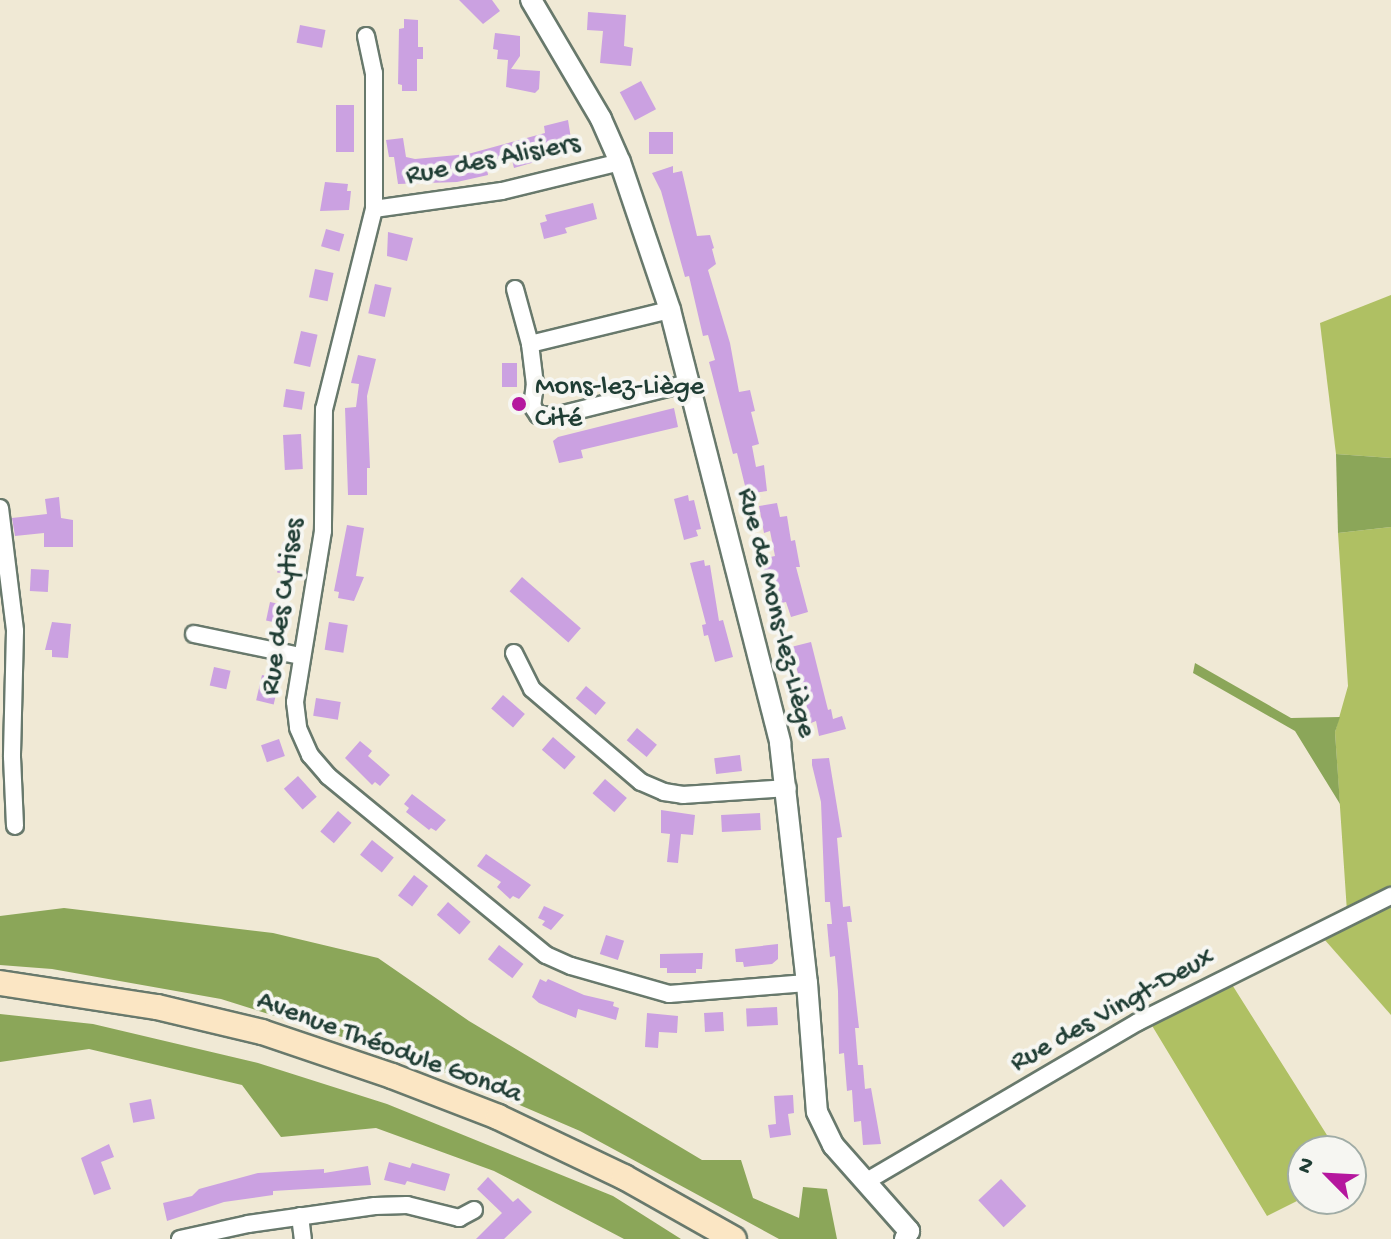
<!DOCTYPE html>
<html>
<head>
<meta charset="utf-8">
<style>
  body { margin:0 }
  #map { position:relative; width:1391px; height:1239px; overflow:hidden; background:#f0e9d5; font-family:"Gochi Hand",sans-serif }
  div>[style] { position:absolute }
  [style*='--x'] { left:calc(var(--x)*1px); top:calc(var(--y)*1px); width:calc(var(--w)*1px); rotate:calc(var(--a)*1deg) }
  .green>* { inset:0; background:#afc063 }
  .forest>* { inset:0; background:#8ba659 }
  .building>* { inset:0; background:#cba1e1; transform-origin:0 0 }
  .roads { filter:drop-shadow(2px 0 #68796c) drop-shadow(-2px 0 #68796c) drop-shadow(0 2px #68796c) drop-shadow(0 -2px #68796c) }
  .minor>* { height:16px; margin:-8px; padding:0 8px; transform-origin:8px; border-radius:8px; background:#fff }
  .tertiary>* { height:20px; margin:-10px; padding:0 10px; transform-origin:10px; border-radius:10px; background:#fff }
  .secondary>* { height:24px; margin:-12px; padding:0 12px; transform-origin:12px; border-radius:12px; background:#fbe6c4 }
  .dots>* { width:22px; height:22px; translate:-50% -50%; box-sizing:border-box; border:4px solid #f6f6f2; border-radius:50% }
  span { translate:-50% -50%; white-space:nowrap; text-align:center; line-height:1.15; -webkit-text-stroke:8px #f6f6f2; paint-order:stroke }
  .street-label { font-size:28px; color:#1f3d34 }
  .poi-label { font-size:28px; color:#1f3d34 }
  .left { translate:0 -50%; text-align:left }
  .north { position:absolute; left:1287px; top:1135px; width:80px; height:80px; box-sizing:border-box; background:#f6f6f2; border:2px solid #a0aca6; border-radius:50%; rotate:294deg; font-size:22px; font-weight:700; line-height:32px; text-align:center; color:#1f3d34 }
  .north::after { content:''; display:block; margin:auto; width:28px; height:36px; background:#b5179e; clip-path:polygon(50% 0,100% 100%,50% 72%,0 100%) }
</style>
</head>
<body>
<div id="map">
  <div class="green">
    <div style="clip-path:polygon(1391px 295px,1391px 458px,1336px 454px,1320px 323px)"></div>
    <div style="clip-path:polygon(1391px 527px,1391px 891px,1347px 912px,1335px 732px,1348px 686px,1338px 533px)"></div>
    <div style="clip-path:polygon(1391px 902px,1391px 1015px,1324px 939px)"></div>
    <div style="clip-path:polygon(1231px 983px,1337px 1151px,1303px 1151px,1303px 1198px,1267px 1216px,1151px 1024px)"></div>
  </div>
  <div class="forest">
    <div style="clip-path:polygon(1336px 454px,1391px 458px,1391px 527px,1338px 533px)"></div>
    <div style="clip-path:polygon(1195px 663px,1291px 718px,1340px 717px,1335px 732px,1340px 804px,1295px 731px,1193px 673px)"></div>
    <div style="clip-path:polygon(64px 908px,273px 933px,378px 958px,469px 1021px,702px 1160px,741px 1160px,753px 1198px,799px 1218px,803px 1187px,827px 1189px,837px 1239px,779px 1239px,580px 1131px,418px 1061px,221px 999px,52px 969px,0 965px,0 916px)"></div>
    <div style="clip-path:polygon(0 1014px,93px 1024px,258px 1063px,387px 1104px,613px 1196px,681px 1239px,624px 1239px,494px 1171px,376px 1128px,281px 1137px,242px 1085px,89px 1049px,0 1062px)"></div>
  </div>
  <div class="building">
    <div style="clip-path:polygon(459px 0,492px 0,500px 11px,483px 24px)"></div>
    <div style="clip-path:polygon(588px 12px,626px 15px,624px 46px,633px 48px,631px 66px,600px 63px,603px 31px,587px 30px)"></div>
    <div style="clip-path:polygon(404px 19px,418px 20px,418px 47px,423px 47px,423px 59px,417px 59px,417px 91px,402px 91px,402px 85px,398px 84px,399px 29px,404px 28px)"></div>
    <div style="left:300px;top:25px;width:26px;height:18px;rotate:11deg"></div>
    <div style="clip-path:polygon(495px 33px,520px 36px,520px 56px,511px 69px,540px 71px,539px 89px,535px 93px,506px 87px,508px 60px,497px 59px,498px 50px,493px 49px)"></div>
    <div style="left:641px;top:81px;width:32px;height:24px;rotate:62deg"></div>
    <div style="left:336px;top:105px;width:18px;height:47px"></div>
    <div style="clip-path:polygon(568px 120px,573px 151px,514px 168px,512px 160px,487px 168px,488px 175px,457px 182px,398px 184px,394px 157px,389px 157px,386px 140px,403px 138px,406px 157px,415px 159px,468px 154px,545px 133px,544px 126px)"></div>
    <div style="left:649px;top:132px;width:24px;height:22px"></div>
    <div style="clip-path:polygon(673px 166px,673px 173px,682px 171px,697px 236px,710px 235px,714px 248px,712px 249px,716px 264px,708px 270px,730px 343px,739px 392px,750px 390px,755px 411px,751px 412px,759px 444px,752px 446px,756px 467px,764px 465px,767px 491px,747px 494px,737px 453px,733px 454px,709px 362px,715px 360px,708px 335px,703px 336px,689px 276px,685px 277px,661px 191px,652px 173px)"></div>
    <div style="clip-path:polygon(325px 182px,348px 184px,347px 191px,351px 191px,349px 210px,320px 211px)"></div>
    <div style="clip-path:polygon(593px 203px,597px 219px,565px 228px,567px 233px,544px 239px,540px 223px,547px 221px,545px 215px)"></div>
    <div style="left:326px;top:229px;width:19px;height:18px;rotate:16deg"></div>
    <div style="clip-path:polygon(388px 232px,413px 238px,407px 261px,387px 256px)"></div>
    <div style="left:315px;top:269px;width:19px;height:29px;rotate:12deg"></div>
    <div style="left:375px;top:284px;width:17px;height:30px;rotate:13deg"></div>
    <div style="left:301px;top:331px;width:17px;height:33px;rotate:13deg"></div>
    <div style="clip-path:polygon(358px 355px,376px 359px,367px 396px,370px 468px,367px 468px,367px 495px,348px 495px,345px 408px,356px 407px,359px 384px,351px 383px)"></div>
    <div style="left:502px;top:363px;width:15px;height:24px"></div>
    <div style="left:286px;top:389px;width:19px;height:18px;rotate:9deg"></div>
    <div style="clip-path:polygon(674px 408px,678px 427px,581px 450px,583px 458px,559px 463px,553px 441px,558px 437px)"></div>
    <div style="left:301px;top:434px;width:35px;height:18px;rotate:87deg"></div>
    <div style="clip-path:polygon(688px 495px,689px 501px,694px 500px,701px 529px,696px 530px,698px 536px,684px 540px,674px 499px)"></div>
    <div style="clip-path:polygon(59px 497px,61px 518px,73px 520px,73px 547px,44px 547px,44px 533px,15px 536px,12px 518px,47px 514px,45px 499px)"></div>
    <div style="clip-path:polygon(777px 503px,780px 517px,787px 516px,791px 541px,795px 540px,800px 567px,796px 567px,808px 612px,791px 617px,786px 602px,781px 603px,774px 578px,770px 578px,769px 573px,764px 574px,761px 559px,775px 556px,770px 531px,764px 533px,759px 506px)"></div>
    <div style="clip-path:polygon(347px 525px,364px 528px,356px 576px,364px 577px,354px 601px,338px 598px,339px 592px,334px 591px)"></div>
    <div style="left:283px;top:542px;width:16px;height:31px;rotate:11deg"></div>
    <div style="clip-path:polygon(704px 560px,705px 566px,710px 565px,719px 621px,723px 620px,733px 657px,715px 662px,708px 635px,704px 636px,702px 625px,706px 624px,690px 563px)"></div>
    <div style="left:31px;top:569px;width:18px;height:22px;rotate:3deg"></div>
    <div style="left:522px;top:577px;width:78px;height:19px;rotate:41deg"></div>
    <div style="left:270px;top:602px;width:19px;height:19px;rotate:12deg"></div>
    <div style="clip-path:polygon(52px 622px,71px 624px,68px 658px,52px 657px,52px 650px,45px 650px)"></div>
    <div style="left:329px;top:622px;width:19px;height:28px;rotate:9deg"></div>
    <div style="clip-path:polygon(811px 642px,828px 710px,831px 709px,833px 719px,842px 716px,846px 729px,819px 736px,816px 721px,811px 723px,791px 647px)"></div>
    <div style="left:214px;top:667px;width:17px;height:19px;rotate:13deg"></div>
    <div style="left:262px;top:675px;width:18px;height:26px;rotate:13deg"></div>
    <div style="left:586px;top:686px;width:26px;height:16px;rotate:40deg"></div>
    <div style="left:503px;top:695px;width:29px;height:18px;rotate:41deg"></div>
    <div style="left:316px;top:698px;width:25px;height:18px;rotate:9deg"></div>
    <div style="left:637px;top:728px;width:26px;height:16px;rotate:40deg"></div>
    <div style="left:553px;top:737px;width:30px;height:17px;rotate:41deg"></div>
    <div style="left:279px;top:739px;width:18px;height:19px;rotate:71deg"></div>
    <div style="clip-path:polygon(360px 741px,372px 751px,368px 756px,390px 775px,380px 786px,375px 782px,372px 785px,345px 758px)"></div>
    <div style="left:740px;top:755px;width:16px;height:26px;rotate:83deg"></div>
    <div style="clip-path:polygon(829px 758px,842px 837px,837px 838px,843px 907px,850px 906px,852px 922px,847px 922px,859px 1028px,855px 1028px,858px 1065px,863px 1065px,865px 1089px,871px 1088px,881px 1144px,863px 1145px,861px 1121px,854px 1122px,852px 1090px,847px 1091px,844px 1053px,839px 1054px,838px 991px,835px 956px,830px 957px,827px 924px,832px 924px,830px 902px,825px 902px,821px 802px,812px 765px,812px 759px)"></div>
    <div style="left:298px;top:776px;width:28px;height:19px;rotate:48deg"></div>
    <div style="left:605px;top:779px;width:29px;height:19px;rotate:41deg"></div>
    <div style="clip-path:polygon(412px 794px,446px 820px,436px 831px,431px 828px,429px 830px,406px 812px,409px 808px,404px 804px)"></div>
    <div style="clip-path:polygon(661px 810px,695px 815px,693px 835px,681px 834px,678px 863px,667px 862px,670px 834px,661px 833px)"></div>
    <div style="left:338px;top:811px;width:18px;height:27px;rotate:41deg"></div>
    <div style="left:760px;top:813px;width:17px;height:39px;rotate:87deg"></div>
    <div style="left:372px;top:840px;width:28px;height:19px;rotate:39deg"></div>
    <div style="clip-path:polygon(486px 854px,531px 885px,519px 899px,513px 896px,510px 899px,497px 887px,501px 882px,477px 866px)"></div>
    <div style="left:414px;top:875px;width:18px;height:26px;rotate:38deg"></div>
    <div style="left:448px;top:902px;width:30px;height:17px;rotate:41deg"></div>
    <div style="clip-path:polygon(544px 906px,564px 915px,551px 930px,542px 925px,545px 921px,538px 918px)"></div>
    <div style="left:606px;top:935px;width:19px;height:20px;rotate:18deg"></div>
    <div style="clip-path:polygon(778px 944px,778px 959px,772px 964px,744px 967px,743px 962px,736px 962px,735px 949px)"></div>
    <div style="left:499px;top:945px;width:31px;height:18px;rotate:38deg"></div>
    <div style="clip-path:polygon(703px 953px,702px 969px,696px 969px,696px 973px,667px 973px,667px 968px,660px 968px,660px 954px)"></div>
    <div style="clip-path:polygon(540px 979px,546px 982px,548px 979px,584px 995px,614px 1002px,613px 1006px,619px 1008px,616px 1020px,578px 1009px,576px 1018px,539px 1003px,532px 997px)"></div>
    <div style="left:777px;top:1007px;width:18px;height:31px;rotate:87deg"></div>
    <div style="left:723px;top:1012px;width:19px;height:19px;rotate:87deg"></div>
    <div style="clip-path:polygon(647px 1013px,678px 1016px,677px 1033px,659px 1032px,658px 1048px,645px 1047px)"></div>
    <div style="clip-path:polygon(793px 1095px,794px 1113px,788px 1114px,791px 1135px,770px 1138px,768px 1125px,776px 1124px,774px 1096px)"></div>
    <div style="left:151px;top:1099px;width:20px;height:22px;rotate:79deg"></div>
    <div style="clip-path:polygon(109px 1144px,114px 1157px,101px 1162px,111px 1189px,94px 1195px,81px 1158px)"></div>
    <div style="clip-path:polygon(389px 1162px,410px 1168px,412px 1163px,450px 1174px,445px 1191px,407px 1181px,405px 1185px,384px 1180px)"></div>
    <div style="clip-path:polygon(368px 1166px,371px 1185px,273px 1191px,273px 1195px,224px 1202px,167px 1221px,163px 1203px,192px 1196px,199px 1189px,258px 1173px,324px 1169px,324px 1173px)"></div>
    <div style="clip-path:polygon(488px 1177px,513px 1202px,518px 1198px,532px 1212px,504px 1239px,476px 1239px,502px 1213px,477px 1189px)"></div>
    <div style="left:1001px;top:1179px;width:37px;height:31px;rotate:47deg"></div>
  </div>
  <div class="roads">
    <div class="minor">
      <div style="--x:366;--y:36;--w:38;--a:78"></div>
      <div style="--x:374;--y:73;--w:136;--a:90"></div>
      <div style="--x:374;--y:209;--w:206;--a:104"></div>
      <div style="--x:324;--y:409;--w:122;--a:90.5"></div>
      <div style="--x:323;--y:531;--w:173;--a:99.3"></div>
      <div style="--x:295;--y:702;--w:26;--a:83"></div>
      <div style="--x:298;--y:728;--w:30;--a:66"></div>
      <div style="--x:310;--y:755;--w:28;--a:49"></div>
      <div style="--x:328;--y:776;--w:282;--a:39.4"></div>
      <div style="--x:546;--y:955;--w:27;--a:24"></div>
      <div style="--x:571;--y:966;--w:102;--a:15.9"></div>
      <div style="--x:669;--y:994;--w:138;--a:-4.6"></div>
      <div style="--x:374;--y:209;--w:129;--a:-8"></div>
      <div style="--x:502;--y:191;--w:122;--a:-13.8"></div>
      <div style="--x:515;--y:289;--w:57;--a:74.7"></div>
      <div style="--x:530;--y:344;--w:39;--a:83"></div>
      <div style="--x:535;--y:383;--w:23;--a:97"></div>
      <div style="--x:532;--y:406;--w:11;--a:56"></div>
      <div style="--x:538;--y:415;--w:17;--a:3"></div>
      <div style="--x:555;--y:416;--w:137;--a:-13.9"></div>
      <div style="--x:530;--y:344;--w:144;--a:-13.7"></div>
      <div style="--x:0;--y:508;--w:124;--a:83"></div>
      <div style="--x:15;--y:631;--w:126;--a:91.4"></div>
      <div style="--x:12;--y:757;--w:69;--a:87.5"></div>
      <div style="--x:194;--y:634;--w:108;--a:11.7"></div>
      <div style="--x:514;--y:653;--w:40;--a:63.4"></div>
      <div style="--x:532;--y:689;--w:143;--a:40.5"></div>
      <div style="--x:641;--y:782;--w:25;--a:23"></div>
      <div style="--x:664;--y:792;--w:19;--a:9"></div>
      <div style="--x:683;--y:795;--w:105;--a:-3.8"></div>
      <div style="--x:865;--y:1182;--w:316;--a:-30.4"></div>
      <div style="--x:1138;--y:1022;--w:283;--a:-26.5"></div>
      <div style="--x:300;--y:1216;--w:23;--a:83"></div>
      <div style="--x:180;--y:1239;--w:70;--a:-12.4"></div>
      <div style="--x:248;--y:1224;--w:128;--a:-8.1"></div>
      <div style="--x:375;--y:1206;--w:32;--a:-2"></div>
      <div style="--x:407;--y:1205;--w:54;--a:14"></div>
      <div style="--x:459;--y:1218;--w:17;--a:-28"></div>
    </div>
    <div class="tertiary">
      <div style="--x:531;--y:0;--w:138;--a:59.5"></div>
      <div style="--x:601;--y:119;--w:47;--a:66.2"></div>
      <div style="--x:620;--y:162;--w:156;--a:71.3"></div>
      <div style="--x:670;--y:310;--w:447;--a:75.7"></div>
      <div style="--x:780;--y:743;--w:242;--a:83.6"></div>
      <div style="--x:807;--y:983;--w:129;--a:85.6"></div>
      <div style="--x:817;--y:1112;--w:37;--a:64"></div>
      <div style="--x:833;--y:1145;--w:115;--a:48.5"></div>
      <div style="--x:909;--y:1231;--w:9;--a:117"></div>
    </div>
    <div class="secondary">
      <div style="--x:0;--y:983;--w:159;--a:8.7"></div>
      <div style="--x:157;--y:1007;--w:108;--a:13.4"></div>
      <div style="--x:262;--y:1032;--w:137;--a:18.7"></div>
      <div style="--x:392;--y:1076;--w:114;--a:21.1"></div>
      <div style="--x:498;--y:1117;--w:140;--a:25.5"></div>
      <div style="--x:624;--y:1177;--w:126;--a:29.4"></div>
    </div>
  </div>
  <div class="dots">
    <div style="left:519px;top:404px;background:#b5179e"></div>
  </div>
  <div class="street-label">
    <span style="left:493px;top:161px;rotate:-11deg">Rue des Alisiers</span>
    <span style="left:284px;top:607px;rotate:-82deg">Rue des Cytises</span>
    <span style="left:775px;top:613px;rotate:76deg">Rue de Mons-lez-Liège</span>
    <span style="left:1113px;top:1011px;rotate:-29deg">Rue des Vingt-Deux</span>
    <span style="left:389px;top:1049px;rotate:20deg">Avenue Théodule Gonda</span>
  </div>
  <div class="poi-label">
    <span class="left" style="left:535px;top:404px">Mons-lez-Liège<br>Cité</span>
  </div>
  <div class="north">N</div>
</div>
</body>
</html>
